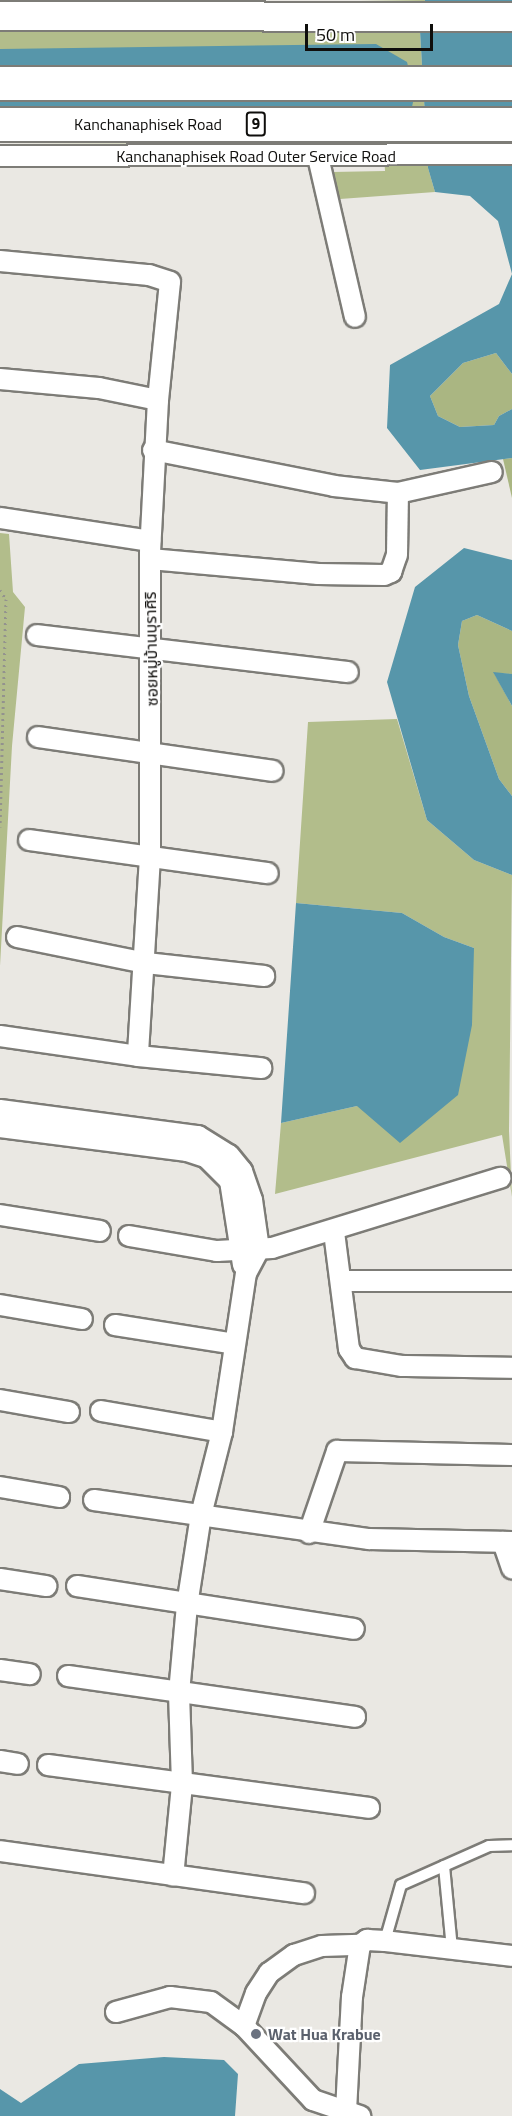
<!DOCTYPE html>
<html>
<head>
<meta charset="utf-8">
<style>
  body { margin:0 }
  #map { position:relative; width:512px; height:2116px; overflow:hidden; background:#eae8e3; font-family:"Titillium Web","Noto Sans Thai",sans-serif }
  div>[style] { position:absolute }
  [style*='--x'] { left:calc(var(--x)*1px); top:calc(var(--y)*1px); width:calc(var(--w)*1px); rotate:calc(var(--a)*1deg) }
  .green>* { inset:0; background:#b2bd8b }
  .forest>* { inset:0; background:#aab682 }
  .water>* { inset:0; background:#5796aa }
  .path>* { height:3px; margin-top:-1.5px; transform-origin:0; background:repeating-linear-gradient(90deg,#93928e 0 1.5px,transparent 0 6px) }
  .roads { filter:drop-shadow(2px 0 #7d7c77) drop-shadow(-2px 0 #7d7c77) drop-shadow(0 2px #7d7c77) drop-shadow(0 -2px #7d7c77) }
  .lane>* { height:10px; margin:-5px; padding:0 5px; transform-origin:5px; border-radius:5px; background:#fff }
  .street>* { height:20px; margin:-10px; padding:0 10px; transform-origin:10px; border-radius:10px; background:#fff }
  .secondary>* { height:28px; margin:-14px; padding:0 14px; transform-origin:14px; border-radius:14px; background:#fff }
  .highway>* { height:33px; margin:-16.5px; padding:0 16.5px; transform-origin:16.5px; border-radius:16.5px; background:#fff }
  .dots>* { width:16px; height:16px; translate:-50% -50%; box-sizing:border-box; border:3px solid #fff; border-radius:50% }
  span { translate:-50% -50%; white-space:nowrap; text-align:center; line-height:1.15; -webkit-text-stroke:4.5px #fff; paint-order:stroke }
  .shield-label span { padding:2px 4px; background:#fff; border:2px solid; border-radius:4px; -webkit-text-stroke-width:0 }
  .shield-label { font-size:15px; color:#0f0e0c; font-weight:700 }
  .street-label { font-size:16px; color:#0f0e0c }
  .worship-label { font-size:16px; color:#5b616d; font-weight:700 }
  .left { translate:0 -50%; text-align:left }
  .scale { position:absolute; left:305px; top:24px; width:128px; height:27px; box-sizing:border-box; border:3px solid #0f0e0c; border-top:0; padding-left:8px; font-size:18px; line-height:21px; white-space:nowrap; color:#0f0e0c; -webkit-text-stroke:4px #fff; paint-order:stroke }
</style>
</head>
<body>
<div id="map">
  <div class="green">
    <div style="clip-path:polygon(425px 0,420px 31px,428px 168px,435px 192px,340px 199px,332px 172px,385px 171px,383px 140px,340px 144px,0 143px,0 26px,349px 26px,358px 1px)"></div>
    <div style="clip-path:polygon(0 533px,9px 534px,13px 592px,25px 607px,12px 746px,0 966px)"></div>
    <div style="clip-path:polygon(397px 719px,427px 820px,474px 860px,512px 875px,509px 1131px,512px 1197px,502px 1135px,275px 1194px,281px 1123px,357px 1106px,474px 948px,444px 937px,402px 913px,296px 903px,308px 722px)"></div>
  </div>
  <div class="forest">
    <div style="clip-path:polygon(496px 353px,512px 374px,512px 409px,499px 416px,494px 425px,460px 427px,438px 416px,430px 396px,463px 363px)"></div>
    <div style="clip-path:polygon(512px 458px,512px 498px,503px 459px)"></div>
    <div style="clip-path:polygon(477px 615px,512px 631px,512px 674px,494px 673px,512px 706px,512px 796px,499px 779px,469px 696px,458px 645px,462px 621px)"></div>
  </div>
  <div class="water">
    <div style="clip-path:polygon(425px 0,512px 0,512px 374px,496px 353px,463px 363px,430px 396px,438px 416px,460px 427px,494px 425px,499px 416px,512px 409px,512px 458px,420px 470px,387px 428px,390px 365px,499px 304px,512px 274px,498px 221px,470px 196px,435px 192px,428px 168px,420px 31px)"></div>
    <div style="clip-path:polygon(376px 44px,407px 62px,415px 93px,405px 139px,0 136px,0 49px)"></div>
    <div style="clip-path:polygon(464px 548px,512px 560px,512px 631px,477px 615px,462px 621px,458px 645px,469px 696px,499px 779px,512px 796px,512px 875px,474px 860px,427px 820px,387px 682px,415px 587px)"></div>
    <div style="clip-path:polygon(493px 672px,512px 674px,512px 706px)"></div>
    <div style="clip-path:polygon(296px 903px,402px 913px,444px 937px,474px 948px,472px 1025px,458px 1095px,400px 1143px,357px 1106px,281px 1123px)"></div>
    <div style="clip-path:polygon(164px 2057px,224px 2060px,238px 2074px,235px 2116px,0 2116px,0 2089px,21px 2103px,79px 2064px)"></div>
  </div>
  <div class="path">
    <div style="--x:0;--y:590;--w:11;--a:56"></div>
    <div style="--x:6;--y:599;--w:228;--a:91.5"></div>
  </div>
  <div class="roads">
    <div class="lane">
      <div style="--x:444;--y:1866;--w:83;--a:84.5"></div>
      <div style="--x:385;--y:1941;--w:58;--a:-74.1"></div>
      <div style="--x:401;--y:1885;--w:96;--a:-23.9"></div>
      <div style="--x:489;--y:1846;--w:23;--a:-2"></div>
    </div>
    <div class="street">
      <div style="--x:0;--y:156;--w:512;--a:-0.22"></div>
      <div style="--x:318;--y:157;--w:164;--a:77"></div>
      <div style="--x:0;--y:261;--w:150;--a:5.4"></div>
      <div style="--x:149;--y:275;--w:22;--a:18"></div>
      <div style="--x:170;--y:282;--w:119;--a:95.8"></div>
      <div style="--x:0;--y:379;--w:99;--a:5.2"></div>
      <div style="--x:99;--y:388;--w:60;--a:11.5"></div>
      <div style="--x:158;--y:400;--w:152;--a:93"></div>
      <div style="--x:150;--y:552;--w:305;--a:90"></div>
      <div style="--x:150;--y:857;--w:199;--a:93.5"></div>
      <div style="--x:153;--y:450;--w:185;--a:11.2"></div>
      <div style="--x:334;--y:486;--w:64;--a:6.2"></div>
      <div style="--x:398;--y:493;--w:96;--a:-12.6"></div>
      <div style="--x:0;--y:518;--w:152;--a:8.7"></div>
      <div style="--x:150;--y:559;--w:169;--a:5.1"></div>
      <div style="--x:318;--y:574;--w:66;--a:0.9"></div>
      <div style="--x:384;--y:575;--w:8;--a:-23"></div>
      <div style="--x:391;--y:572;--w:18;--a:-71"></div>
      <div style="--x:397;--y:555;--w:62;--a:-89.1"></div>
      <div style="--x:37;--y:635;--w:313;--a:6.8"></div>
      <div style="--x:38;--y:737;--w:237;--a:8.2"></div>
      <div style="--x:29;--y:840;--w:241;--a:7.9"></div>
      <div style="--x:17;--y:937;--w:132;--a:11.4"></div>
      <div style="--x:146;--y:963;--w:119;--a:6.3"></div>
      <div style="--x:0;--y:1036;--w:139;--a:8.2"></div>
      <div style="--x:138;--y:1056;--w:124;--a:5.6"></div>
      <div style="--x:0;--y:1110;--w:200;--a:7.5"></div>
      <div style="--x:198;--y:1136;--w:36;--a:32"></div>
      <div style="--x:229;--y:1155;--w:21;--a:51"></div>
      <div style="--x:242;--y:1171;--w:31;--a:71"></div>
      <div style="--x:252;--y:1200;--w:49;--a:81.9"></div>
      <div style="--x:259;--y:1249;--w:27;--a:118"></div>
      <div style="--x:246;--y:1273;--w:161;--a:98.6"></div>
      <div style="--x:222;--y:1432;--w:86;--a:104.2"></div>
      <div style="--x:201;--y:1515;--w:91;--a:98.8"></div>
      <div style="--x:187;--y:1605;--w:88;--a:95.2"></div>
      <div style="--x:179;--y:1693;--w:92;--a:88.1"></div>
      <div style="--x:182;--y:1785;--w:91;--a:95.6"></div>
      <div style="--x:0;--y:1127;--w:189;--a:7.3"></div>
      <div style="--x:187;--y:1151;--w:20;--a:18"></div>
      <div style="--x:206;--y:1157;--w:34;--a:45"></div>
      <div style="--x:230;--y:1181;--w:85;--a:81.2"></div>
      <div style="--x:0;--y:1215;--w:101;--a:9.1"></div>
      <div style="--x:334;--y:1232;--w:118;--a:82.7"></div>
      <div style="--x:349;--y:1349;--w:11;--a:56"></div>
      <div style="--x:355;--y:1358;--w:48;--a:9.7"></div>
      <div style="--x:402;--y:1366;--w:110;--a:1"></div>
      <div style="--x:129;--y:1236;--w:89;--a:9.7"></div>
      <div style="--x:217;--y:1251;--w:55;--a:-3.1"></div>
      <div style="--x:272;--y:1248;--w:239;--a:-17.1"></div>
      <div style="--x:343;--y:1281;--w:169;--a:0"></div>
      <div style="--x:0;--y:1305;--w:83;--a:9.7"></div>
      <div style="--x:115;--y:1325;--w:121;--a:9"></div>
      <div style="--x:0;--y:1400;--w:70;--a:9.9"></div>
      <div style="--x:101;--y:1411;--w:123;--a:9.8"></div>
      <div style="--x:0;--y:1487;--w:60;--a:9.6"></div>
      <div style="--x:94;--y:1500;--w:278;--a:8.1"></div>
      <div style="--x:369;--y:1539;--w:143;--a:1.2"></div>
      <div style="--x:309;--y:1533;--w:87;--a:-71.1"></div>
      <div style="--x:337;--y:1451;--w:175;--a:1.3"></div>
      <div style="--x:503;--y:1542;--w:28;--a:71"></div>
      <div style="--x:0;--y:1579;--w:47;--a:8.7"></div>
      <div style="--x:77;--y:1586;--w:280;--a:8.8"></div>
      <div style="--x:0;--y:1670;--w:30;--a:8"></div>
      <div style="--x:68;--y:1676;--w:290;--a:8.1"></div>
      <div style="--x:0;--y:1761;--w:18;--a:9"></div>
      <div style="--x:48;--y:1765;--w:324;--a:7.6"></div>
      <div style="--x:0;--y:1851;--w:307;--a:7.9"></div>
      <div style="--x:116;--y:2012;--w:56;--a:-15.5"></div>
      <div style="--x:170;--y:1997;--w:41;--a:7"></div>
      <div style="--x:211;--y:2002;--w:41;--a:36"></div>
      <div style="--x:244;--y:2026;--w:101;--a:47"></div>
      <div style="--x:313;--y:2100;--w:50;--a:18.8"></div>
      <div style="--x:244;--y:2026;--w:35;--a:-70"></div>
      <div style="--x:256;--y:1993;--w:24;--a:-57"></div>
      <div style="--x:269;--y:1973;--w:31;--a:-36"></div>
      <div style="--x:294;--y:1955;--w:29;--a:-18"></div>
      <div style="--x:322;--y:1946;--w:38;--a:-2"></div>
      <div style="--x:346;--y:2111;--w:114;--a:-87"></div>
      <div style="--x:352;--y:1997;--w:53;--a:-81.3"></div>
      <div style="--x:360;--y:1945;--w:9;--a:-36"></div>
      <div style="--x:367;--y:1940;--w:18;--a:3"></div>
      <div style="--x:385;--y:1941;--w:128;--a:6.7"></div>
    </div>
    <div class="secondary">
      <div style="--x:0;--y:16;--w:512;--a:0.11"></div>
    </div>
    <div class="highway">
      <div style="--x:0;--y:83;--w:512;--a:0"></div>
      <div style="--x:0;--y:124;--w:512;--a:0"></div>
    </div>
  </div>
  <div class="dots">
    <div style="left:256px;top:2034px;background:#6b7280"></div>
  </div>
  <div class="shield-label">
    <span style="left:256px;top:124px">9</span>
  </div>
  <div class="street-label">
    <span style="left:148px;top:124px">Kanchanaphisek Road</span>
    <span style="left:256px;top:156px">Kanchanaphisek Road Outer Service Road</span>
    <span style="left:151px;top:649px;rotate:-91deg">ซอยหมู่บ้านบุราศิริ</span>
  </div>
  <div class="worship-label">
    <span class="left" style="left:268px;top:2034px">Wat Hua Krabue</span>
  </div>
  <div class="scale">50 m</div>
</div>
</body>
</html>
